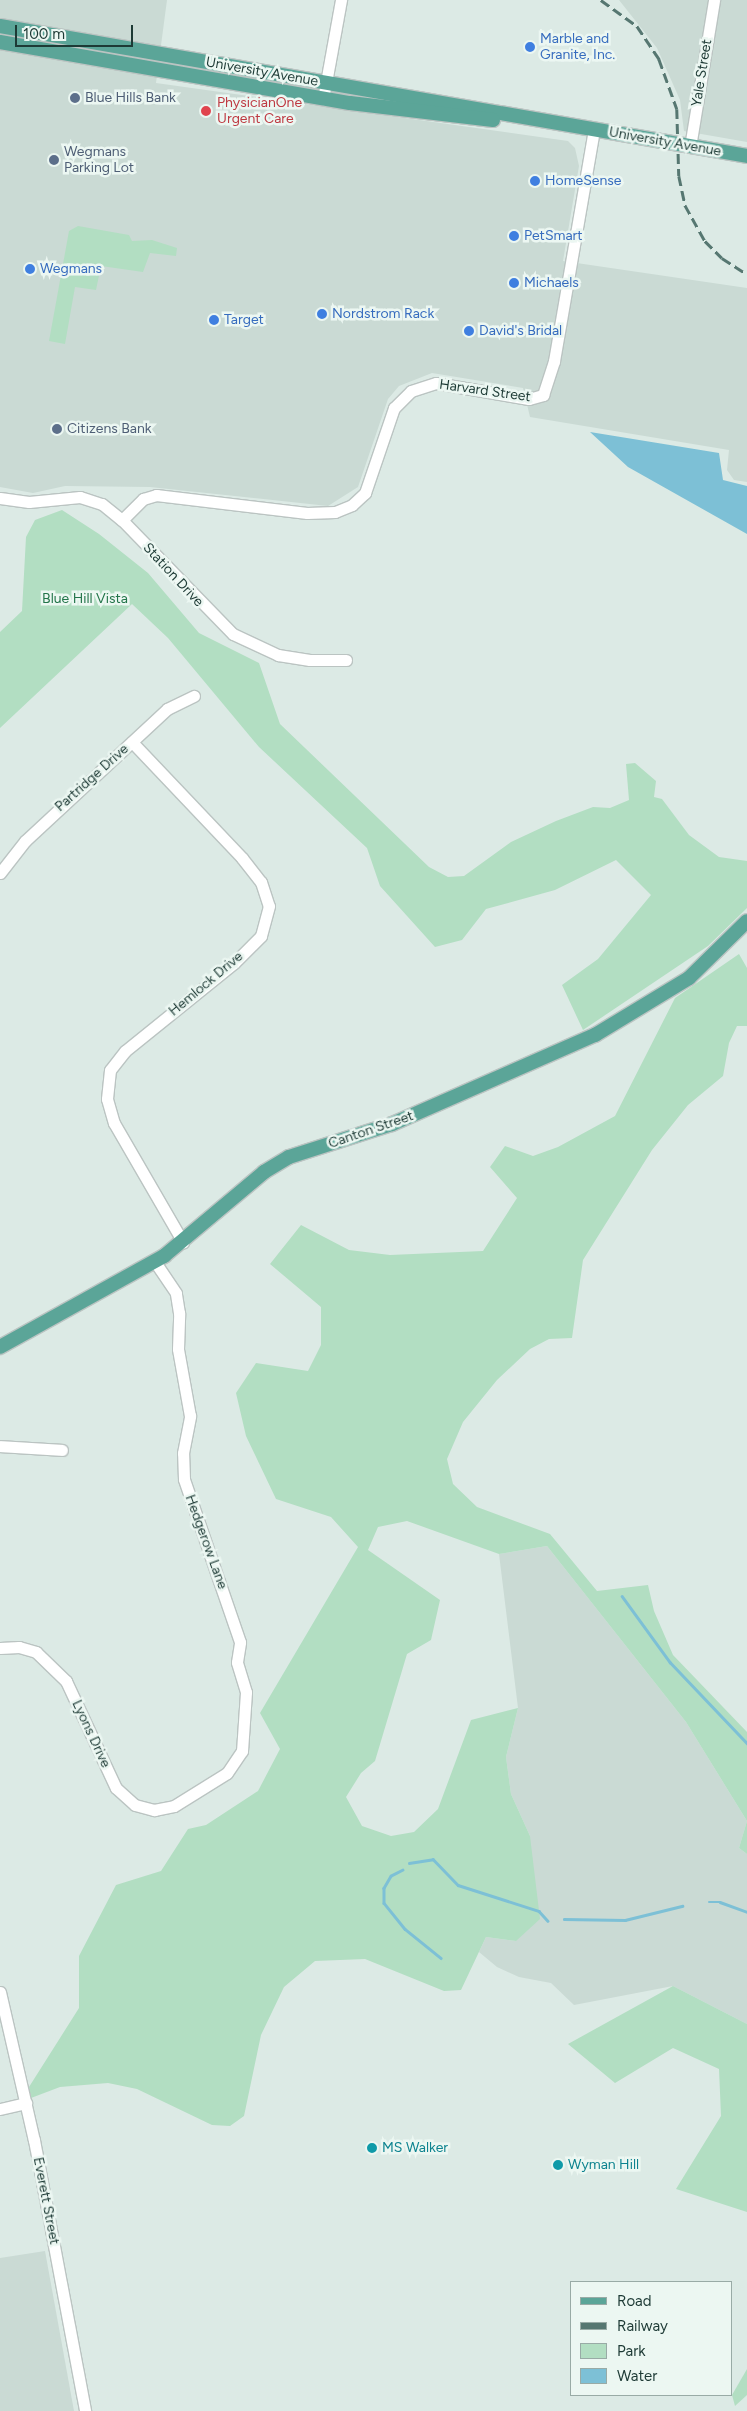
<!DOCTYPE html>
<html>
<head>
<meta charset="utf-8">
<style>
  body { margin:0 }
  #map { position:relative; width:747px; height:2411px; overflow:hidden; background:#dceae5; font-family:Figtree,sans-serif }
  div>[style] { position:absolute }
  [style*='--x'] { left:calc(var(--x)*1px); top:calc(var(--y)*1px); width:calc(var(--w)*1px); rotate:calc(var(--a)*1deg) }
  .built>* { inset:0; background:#cadad4 }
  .green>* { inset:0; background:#b2dec2 }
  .water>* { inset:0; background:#7dc0d6 }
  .stream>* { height:2.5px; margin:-1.25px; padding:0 1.25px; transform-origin:1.25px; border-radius:1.25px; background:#7dc0d6 }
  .roads { filter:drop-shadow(1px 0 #bbc4c2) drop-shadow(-1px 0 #bbc4c2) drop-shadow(0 1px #bbc4c2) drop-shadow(0 -1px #bbc4c2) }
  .minor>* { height:11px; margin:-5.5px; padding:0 5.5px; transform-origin:5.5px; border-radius:5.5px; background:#fff }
  .major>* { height:14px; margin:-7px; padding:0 7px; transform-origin:7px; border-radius:7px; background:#5ba598 }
  .rail>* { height:2.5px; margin-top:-1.25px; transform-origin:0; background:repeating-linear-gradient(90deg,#567771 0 10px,transparent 0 15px) }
  .dots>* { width:14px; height:14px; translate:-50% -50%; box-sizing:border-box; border:2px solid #ecf7f2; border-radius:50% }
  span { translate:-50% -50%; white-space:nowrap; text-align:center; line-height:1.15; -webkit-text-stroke:5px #ecf7f2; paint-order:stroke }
  .shop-label { font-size:14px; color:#366cbe }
  .left { translate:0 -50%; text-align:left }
  .street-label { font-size:14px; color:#1d3a35 }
  .service-label { font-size:14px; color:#4e5e75 }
  .health-label { font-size:14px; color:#be3a42 }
  .park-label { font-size:14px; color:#23754a }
  .culture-label { font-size:14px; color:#0d838f }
  .legend { position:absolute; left:570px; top:2281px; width:162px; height:115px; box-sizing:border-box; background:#ecf7f2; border:1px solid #99aba6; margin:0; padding:6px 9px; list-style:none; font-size:15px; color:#1d3a35 }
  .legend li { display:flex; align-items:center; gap:10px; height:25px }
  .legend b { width:25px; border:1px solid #99aba6 }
  .scale { position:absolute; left:15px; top:25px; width:118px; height:22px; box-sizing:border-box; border:2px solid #1d3a35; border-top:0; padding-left:6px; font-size:15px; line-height:18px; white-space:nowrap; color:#1d3a35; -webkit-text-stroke:4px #ecf7f2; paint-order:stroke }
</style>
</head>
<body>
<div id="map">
  <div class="built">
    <div style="clip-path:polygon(0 0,167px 0,156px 83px,568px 141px,575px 148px,579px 166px,563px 261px,747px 288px,747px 482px,734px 480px,727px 470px,729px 450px,530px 417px,523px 388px,432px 373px,399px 386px,388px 399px,358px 487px,328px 506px,150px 487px,65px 486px,33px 493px,0 487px)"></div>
    <div style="clip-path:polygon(619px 0,747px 0,747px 142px,684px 131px,680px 100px,657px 48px)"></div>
    <div style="clip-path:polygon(547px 1546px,686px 1722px,747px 1821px,739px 1848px,747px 1854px,747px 2024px,673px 1986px,574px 2005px,551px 1983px,519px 1977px,497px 1967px,479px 1952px,486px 1937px,516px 1941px,530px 1836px,511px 1794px,506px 1757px,518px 1708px,499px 1554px)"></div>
    <div style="clip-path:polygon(45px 2251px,74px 2411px,0 2411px,0 2258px)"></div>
  </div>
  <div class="green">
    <div style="clip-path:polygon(78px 226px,129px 235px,132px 241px,152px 240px,177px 248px,176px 256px,150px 253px,143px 272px,101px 266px,96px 290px,75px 287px,65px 344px,49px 341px,69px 231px)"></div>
    <div style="clip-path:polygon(62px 510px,99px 534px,148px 573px,199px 633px,259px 663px,280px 724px,429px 867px,448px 877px,464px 876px,511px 842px,556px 821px,593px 807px,610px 808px,629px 800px,626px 764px,635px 763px,656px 781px,654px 797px,662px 799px,689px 835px,719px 857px,747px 861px,747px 908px,708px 946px,583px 1030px,562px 985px,598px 959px,651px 895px,616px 860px,555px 890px,486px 909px,462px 940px,435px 947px,380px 886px,367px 848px,259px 747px,168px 638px,132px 604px,0 728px,0 632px,22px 611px,26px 537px,35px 520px)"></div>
    <div style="clip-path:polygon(739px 954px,747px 968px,747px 1026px,737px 1026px,729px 1043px,723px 1076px,688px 1105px,652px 1150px,583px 1260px,572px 1338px,549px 1339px,530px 1349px,497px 1380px,463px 1422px,447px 1459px,453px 1484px,477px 1507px,550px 1534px,597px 1591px,648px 1585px,654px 1611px,673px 1655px,747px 1732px,747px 1854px,739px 1848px,747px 1821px,686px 1722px,547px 1546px,499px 1554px,407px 1521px,378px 1527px,368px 1550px,440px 1600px,431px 1640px,407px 1654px,375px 1761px,361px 1773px,346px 1797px,362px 1826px,391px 1836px,414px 1832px,438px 1809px,471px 1720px,518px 1708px,506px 1757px,511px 1794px,530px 1836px,540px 1919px,516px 1941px,486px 1937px,461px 1990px,444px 1991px,365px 1959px,315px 1961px,284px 1987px,261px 2035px,244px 2116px,230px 2126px,212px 2125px,137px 2089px,108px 2083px,60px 2087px,31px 2098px,29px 2087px,79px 2008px,79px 1956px,116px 1885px,161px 1871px,188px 1829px,206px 1825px,258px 1791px,280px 1749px,260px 1713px,358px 1547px,331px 1517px,276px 1499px,246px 1436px,236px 1393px,256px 1363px,308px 1371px,321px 1345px,321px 1307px,270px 1264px,301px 1225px,349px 1250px,390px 1255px,483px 1251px,517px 1198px,490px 1167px,505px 1146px,533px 1156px,558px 1147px,615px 1116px,675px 998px)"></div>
    <div style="clip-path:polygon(673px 1986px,747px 2024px,747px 2212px,676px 2189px,721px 2116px,719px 2069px,673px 2048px,615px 2083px,568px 2044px)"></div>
    <div style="clip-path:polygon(747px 2369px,747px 2395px,735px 2406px,732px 2395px)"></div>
  </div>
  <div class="water">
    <div style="clip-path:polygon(590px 432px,719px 453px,723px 480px,747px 486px,747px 534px,628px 467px)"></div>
  </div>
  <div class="stream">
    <div style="--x:622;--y:1596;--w:82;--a:54"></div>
    <div style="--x:670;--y:1662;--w:112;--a:46.5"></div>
    <div style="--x:409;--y:1863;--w:24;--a:-9"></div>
    <div style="--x:433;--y:1859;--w:36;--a:46"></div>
    <div style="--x:458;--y:1885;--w:85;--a:17.8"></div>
    <div style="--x:539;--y:1911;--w:13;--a:48"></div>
    <div style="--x:403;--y:1870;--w:13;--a:153"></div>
    <div style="--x:391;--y:1876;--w:14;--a:120"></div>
    <div style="--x:384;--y:1888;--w:15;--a:90"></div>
    <div style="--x:384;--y:1903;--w:33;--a:51"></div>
    <div style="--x:405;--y:1929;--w:46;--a:38.9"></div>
    <div style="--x:709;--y:1902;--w:11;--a:0"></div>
    <div style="--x:720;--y:1902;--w:29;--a:20"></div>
    <div style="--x:564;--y:1919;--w:61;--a:0.9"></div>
    <div style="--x:625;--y:1920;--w:59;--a:-13.8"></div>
  </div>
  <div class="roads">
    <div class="minor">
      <div style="--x:323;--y:99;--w:101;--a:-79.7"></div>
      <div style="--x:690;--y:147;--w:149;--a:-80.7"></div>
      <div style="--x:0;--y:498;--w:29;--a:8"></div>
      <div style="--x:29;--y:502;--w:51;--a:-5.6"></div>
      <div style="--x:80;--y:497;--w:23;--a:18"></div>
      <div style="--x:102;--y:504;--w:26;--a:39"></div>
      <div style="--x:122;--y:520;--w:159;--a:45.8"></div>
      <div style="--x:233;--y:634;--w:50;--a:25"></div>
      <div style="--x:278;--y:655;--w:32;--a:9"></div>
      <div style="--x:310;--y:660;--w:36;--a:0"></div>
      <div style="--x:122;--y:520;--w:30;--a:-45"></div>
      <div style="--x:143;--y:499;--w:14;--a:-17"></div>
      <div style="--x:156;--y:495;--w:152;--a:6.8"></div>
      <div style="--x:307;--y:513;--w:28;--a:-2"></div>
      <div style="--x:335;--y:512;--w:18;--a:-22"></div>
      <div style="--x:352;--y:505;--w:18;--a:-43"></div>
      <div style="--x:365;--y:493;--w:90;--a:-71.2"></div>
      <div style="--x:394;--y:408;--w:24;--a:-45"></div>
      <div style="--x:411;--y:391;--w:26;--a:-18"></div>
      <div style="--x:436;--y:383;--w:94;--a:9.8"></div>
      <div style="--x:529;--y:399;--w:15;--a:-16"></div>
      <div style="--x:543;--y:395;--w:36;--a:-72"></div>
      <div style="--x:554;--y:361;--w:234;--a:-80.2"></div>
      <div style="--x:132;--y:742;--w:160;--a:46.5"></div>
      <div style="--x:242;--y:858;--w:31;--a:52"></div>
      <div style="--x:261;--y:882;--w:25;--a:72"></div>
      <div style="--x:269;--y:906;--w:31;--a:105"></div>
      <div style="--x:261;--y:936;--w:38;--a:135"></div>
      <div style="--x:234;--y:963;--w:140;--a:141.1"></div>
      <div style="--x:125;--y:1051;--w:24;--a:128"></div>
      <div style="--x:110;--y:1070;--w:29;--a:96"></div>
      <div style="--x:107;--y:1099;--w:25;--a:74"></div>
      <div style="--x:114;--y:1123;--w:138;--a:59.9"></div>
      <div style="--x:0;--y:873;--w:41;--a:-52"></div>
      <div style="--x:25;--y:841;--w:194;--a:-42.9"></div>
      <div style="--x:167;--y:709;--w:30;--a:-26"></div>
      <div style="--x:0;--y:1446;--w:62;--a:3.7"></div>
      <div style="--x:0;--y:1648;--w:19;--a:-3"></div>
      <div style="--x:19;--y:1647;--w:18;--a:16"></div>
      <div style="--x:36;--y:1652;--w:42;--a:44"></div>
      <div style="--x:66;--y:1681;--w:118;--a:65"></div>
      <div style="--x:116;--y:1788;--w:25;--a:42"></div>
      <div style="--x:135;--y:1805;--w:20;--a:15"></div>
      <div style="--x:154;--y:1810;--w:20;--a:-11"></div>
      <div style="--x:174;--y:1806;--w:62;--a:-31.9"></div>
      <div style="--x:227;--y:1773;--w:27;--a:-56"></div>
      <div style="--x:242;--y:1751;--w:59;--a:-86.1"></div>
      <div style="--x:246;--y:1692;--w:31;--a:-107"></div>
      <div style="--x:237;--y:1662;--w:20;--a:-81"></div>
      <div style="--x:240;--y:1642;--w:172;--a:-109"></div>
      <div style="--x:184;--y:1479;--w:26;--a:-92"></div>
      <div style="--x:183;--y:1453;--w:38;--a:-79"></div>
      <div style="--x:190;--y:1416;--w:68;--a:-100.2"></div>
      <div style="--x:178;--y:1349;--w:36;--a:-88"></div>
      <div style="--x:179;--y:1313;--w:20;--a:-99"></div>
      <div style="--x:176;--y:1293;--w:37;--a:-124"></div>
      <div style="--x:0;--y:1992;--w:152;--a:77.1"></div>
      <div style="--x:34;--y:2140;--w:276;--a:79.3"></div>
      <div style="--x:0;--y:2109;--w:27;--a:-13"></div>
    </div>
    <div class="major">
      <div style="--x:0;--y:26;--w:758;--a:9.87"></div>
      <div style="--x:0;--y:42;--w:355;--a:9.9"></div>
      <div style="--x:350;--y:103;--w:144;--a:6.8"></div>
      <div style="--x:0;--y:1347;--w:188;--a:-29"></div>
      <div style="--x:164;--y:1256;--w:131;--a:-40"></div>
      <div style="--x:264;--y:1172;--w:29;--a:-31"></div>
      <div style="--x:289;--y:1157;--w:108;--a:-17.8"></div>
      <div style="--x:392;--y:1124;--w:222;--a:-23.7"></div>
      <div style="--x:595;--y:1035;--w:110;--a:-31.2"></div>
      <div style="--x:689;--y:978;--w:81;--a:-44.5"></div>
    </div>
  </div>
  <div class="rail">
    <div style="--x:601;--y:0;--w:44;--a:35.8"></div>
    <div style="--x:637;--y:26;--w:40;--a:56"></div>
    <div style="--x:659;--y:59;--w:53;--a:70.2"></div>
    <div style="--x:677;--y:109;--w:67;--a:88.3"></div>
    <div style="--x:679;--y:176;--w:30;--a:78"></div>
    <div style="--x:685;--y:205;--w:41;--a:60.9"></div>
    <div style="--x:705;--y:241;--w:24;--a:45"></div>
    <div style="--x:722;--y:258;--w:30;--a:33"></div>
  </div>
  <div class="dots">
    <div style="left:530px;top:47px;background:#3f7fe0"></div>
    <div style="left:75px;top:98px;background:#5c6f8a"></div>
    <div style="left:206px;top:111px;background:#e0444e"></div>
    <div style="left:54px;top:160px;background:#5c6f8a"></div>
    <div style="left:535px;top:181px;background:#3f7fe0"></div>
    <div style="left:514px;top:236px;background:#3f7fe0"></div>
    <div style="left:30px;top:269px;background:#3f7fe0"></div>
    <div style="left:514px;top:283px;background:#3f7fe0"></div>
    <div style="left:322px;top:314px;background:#3f7fe0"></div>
    <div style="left:214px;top:320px;background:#3f7fe0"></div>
    <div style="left:469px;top:331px;background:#3f7fe0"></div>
    <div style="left:57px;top:429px;background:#5c6f8a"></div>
    <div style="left:372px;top:2148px;background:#0f9aa8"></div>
    <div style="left:558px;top:2165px;background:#0f9aa8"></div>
  </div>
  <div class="shop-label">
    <span class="left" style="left:540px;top:47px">Marble and<br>Granite, Inc.</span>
    <span class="left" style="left:545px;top:181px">HomeSense</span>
    <span class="left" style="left:524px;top:236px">PetSmart</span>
    <span class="left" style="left:40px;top:269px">Wegmans</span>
    <span class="left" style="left:524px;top:283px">Michaels</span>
    <span class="left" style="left:332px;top:314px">Nordstrom Rack</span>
    <span class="left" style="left:224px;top:320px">Target</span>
    <span class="left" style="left:479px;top:331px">David's Bridal</span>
  </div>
  <div class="street-label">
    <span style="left:262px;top:72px;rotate:10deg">University Avenue</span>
    <span style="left:702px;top:73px;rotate:-81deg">Yale Street</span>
    <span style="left:665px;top:142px;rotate:10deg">University Avenue</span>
    <span style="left:485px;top:391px;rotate:8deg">Harvard Street</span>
    <span style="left:173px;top:575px;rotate:47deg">Station Drive</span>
    <span style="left:92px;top:778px;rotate:-42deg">Partridge Drive</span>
    <span style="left:206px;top:984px;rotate:-40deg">Hemlock Drive</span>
    <span style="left:371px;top:1130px;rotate:-19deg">Canton Street</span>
    <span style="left:206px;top:1542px;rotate:70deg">Hedgerow Lane</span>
    <span style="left:91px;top:1734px;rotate:65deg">Lyons Drive</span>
    <span style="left:46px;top:2201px;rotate:79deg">Everett Street</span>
  </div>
  <div class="service-label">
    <span class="left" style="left:85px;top:98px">Blue Hills Bank</span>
    <span class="left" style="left:64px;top:160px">Wegmans<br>Parking Lot</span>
    <span class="left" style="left:67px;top:429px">Citizens Bank</span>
  </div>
  <div class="health-label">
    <span class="left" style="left:217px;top:111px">PhysicianOne<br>Urgent Care</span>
  </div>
  <div class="park-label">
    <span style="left:85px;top:599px">Blue Hill Vista</span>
  </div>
  <div class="culture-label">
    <span class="left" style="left:382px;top:2148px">MS Walker</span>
    <span class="left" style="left:568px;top:2165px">Wyman Hill</span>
  </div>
  <ul class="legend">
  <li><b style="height:6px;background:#5ba598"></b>Road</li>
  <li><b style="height:6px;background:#567771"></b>Railway</li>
  <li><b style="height:14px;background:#b2dec2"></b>Park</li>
  <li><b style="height:14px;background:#7dc0d6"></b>Water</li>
  </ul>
  <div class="scale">100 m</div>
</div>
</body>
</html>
